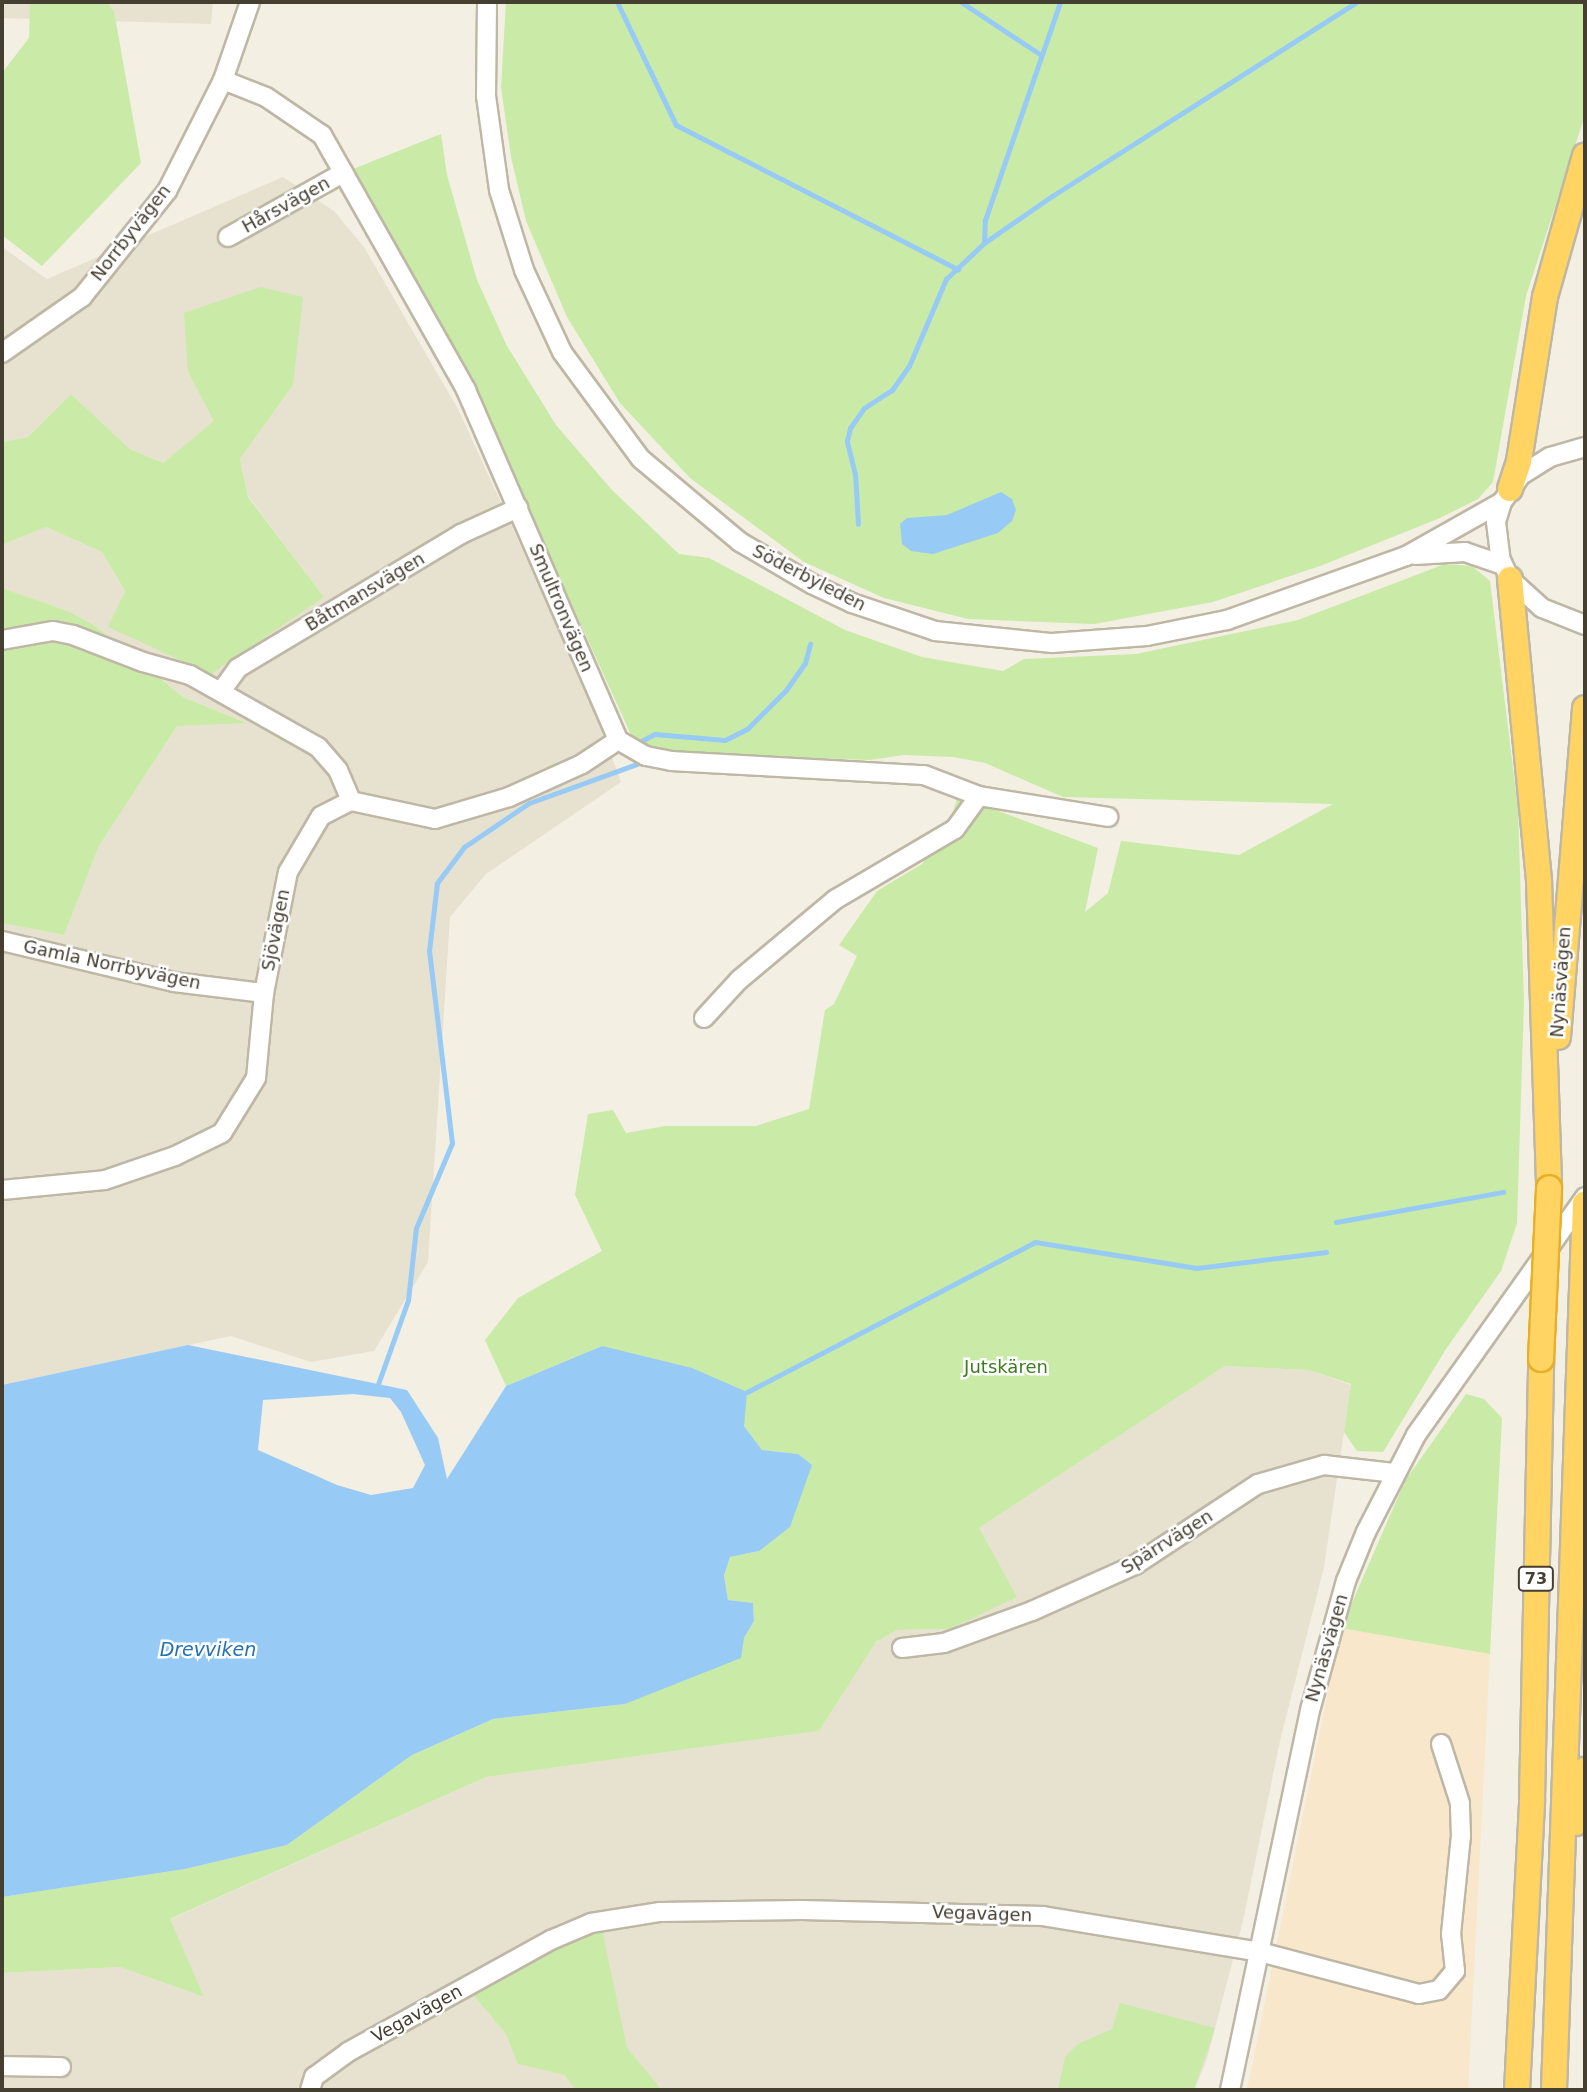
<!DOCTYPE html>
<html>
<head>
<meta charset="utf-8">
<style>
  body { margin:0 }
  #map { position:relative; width:1587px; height:2092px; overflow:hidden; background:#f3efe3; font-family:"DejaVu Sans",sans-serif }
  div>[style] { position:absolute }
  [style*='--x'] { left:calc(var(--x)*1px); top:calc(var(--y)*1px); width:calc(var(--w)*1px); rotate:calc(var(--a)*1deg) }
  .residential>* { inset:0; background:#e7e1d0 }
  .commercial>* { inset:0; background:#f8e7cb }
  .green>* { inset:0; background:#c9eba7 }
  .water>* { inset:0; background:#98caf6 }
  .stream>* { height:5px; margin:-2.5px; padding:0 2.5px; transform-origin:2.5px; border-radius:2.5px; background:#98caf6 }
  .roads { filter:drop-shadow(2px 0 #bfb7a5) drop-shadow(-2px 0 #bfb7a5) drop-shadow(0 2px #bfb7a5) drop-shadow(0 -2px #bfb7a5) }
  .minor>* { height:18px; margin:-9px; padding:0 9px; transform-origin:9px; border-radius:9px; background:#fff }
  .highway>* { height:24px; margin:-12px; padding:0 12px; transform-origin:12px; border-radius:12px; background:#ffd462 }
  .bridges { filter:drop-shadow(2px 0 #eaae25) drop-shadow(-2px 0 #eaae25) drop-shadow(0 2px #eaae25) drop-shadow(0 -2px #eaae25) }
  .highway-bridge>* { height:24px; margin:-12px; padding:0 12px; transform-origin:12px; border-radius:12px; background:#ffd462 }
  span { translate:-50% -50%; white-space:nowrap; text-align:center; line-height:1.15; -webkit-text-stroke:5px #fff; paint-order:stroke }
  .shield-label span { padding:2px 5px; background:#fff; border:2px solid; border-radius:5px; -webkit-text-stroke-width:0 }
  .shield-label { font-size:16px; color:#453f32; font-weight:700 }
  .street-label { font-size:18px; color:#453f32 }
  .park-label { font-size:18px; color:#3e7b21 }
  .water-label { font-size:19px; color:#2371b9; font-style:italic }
  .frame { position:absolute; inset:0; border:4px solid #453f32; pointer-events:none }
</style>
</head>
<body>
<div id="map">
  <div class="residential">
    <div style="clip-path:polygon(2px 2px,213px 2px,211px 24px,2px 18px)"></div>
    <div style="clip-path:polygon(283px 177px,334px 211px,364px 247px,458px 409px,591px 699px,621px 782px,486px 874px,450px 917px,428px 1262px,374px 1351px,311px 1362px,231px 1336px,2px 1385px,2px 923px,64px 935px,99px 846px,177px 726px,245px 722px,183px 697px,94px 625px,68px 611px,2px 588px,2px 545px,46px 527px,102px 552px,125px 591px,109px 627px,324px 597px,248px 496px,240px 459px,293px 385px,188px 372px,215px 421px,163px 463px,130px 449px,71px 394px,28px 437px,2px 442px,2px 247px,47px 279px)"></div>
    <div style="clip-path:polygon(1225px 1366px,1309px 1370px,1351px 1385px,1324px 1567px,1280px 1741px,1243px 1921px,1207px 2059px,1194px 2090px,2px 2090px,2px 1973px,120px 1967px,204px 1997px,169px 1920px,486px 1777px,819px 1731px,876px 1642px,897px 1630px,949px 1629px,979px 1528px)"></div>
  </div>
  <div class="commercial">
    <div style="clip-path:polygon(1341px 1628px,1490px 1654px,1468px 2090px,1247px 2090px)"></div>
  </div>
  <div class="green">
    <div style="clip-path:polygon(30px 2px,106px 2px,114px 11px,141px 163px,42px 266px,2px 235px,2px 73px,29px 38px)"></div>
    <div style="clip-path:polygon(506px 2px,1585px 2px,1585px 115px,1526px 296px,1493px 482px,1478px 499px,1440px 518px,1320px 566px,1213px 602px,1094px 624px,968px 619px,884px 598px,804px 562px,690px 478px,620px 403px,567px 317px,526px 221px,511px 157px,501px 87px)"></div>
    <div style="clip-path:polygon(441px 134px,447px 175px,477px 280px,507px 346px,556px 425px,612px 490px,679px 554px,709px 558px,845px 630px,922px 657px,1003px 671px,1024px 659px,1136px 654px,1298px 620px,1445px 564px,1472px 566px,1490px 581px,1518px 809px,1524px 1001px,1517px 1223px,1501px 1271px,1446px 1349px,1383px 1452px,1357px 1451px,1344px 1432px,1351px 1384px,1309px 1370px,1225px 1366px,979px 1528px,1017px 1597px,949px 1629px,897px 1630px,876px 1642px,819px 1731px,486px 1777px,170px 1919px,204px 1997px,120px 1967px,2px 1973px,2px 1897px,185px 1869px,287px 1845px,412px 1755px,493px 1719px,625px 1704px,744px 1638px,754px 1621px,753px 1603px,728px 1600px,724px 1576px,730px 1557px,759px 1551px,798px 1454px,762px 1450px,744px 1426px,602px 1346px,506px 1386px,485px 1340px,518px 1298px,602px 1251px,575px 1195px,588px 1114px,613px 1110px,626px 1133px,665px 1126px,756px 1126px,809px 1109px,825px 1010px,834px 1004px,857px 956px,839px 945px,877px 891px,922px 864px,950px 821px,958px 796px,1098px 848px,1085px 912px,1108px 893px,1121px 841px,1239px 855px,1333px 804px,1063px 797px,985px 763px,953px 757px,904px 755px,870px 760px,673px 753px,651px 751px,632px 737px,458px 354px,353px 169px)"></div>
    <div style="clip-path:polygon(261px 287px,303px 297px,293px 385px,240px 459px,248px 497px,324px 597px,211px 674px,108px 627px,125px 591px,102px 552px,46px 527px,2px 545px,2px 442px,28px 437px,71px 394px,130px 449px,163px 463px,214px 421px,188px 372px,184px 313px)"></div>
    <div style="clip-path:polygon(2px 588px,68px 611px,94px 625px,183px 697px,247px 723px,177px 726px,99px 846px,64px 935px,2px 923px)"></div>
    <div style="clip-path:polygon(1466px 1394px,1484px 1399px,1502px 1418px,1490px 1654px,1341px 1628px,1405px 1481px)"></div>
    <div style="clip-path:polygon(601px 1925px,627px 2048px,662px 2090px,575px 2090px,565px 2075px,518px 2064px,506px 2034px,472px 1993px)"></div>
    <div style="clip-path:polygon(1120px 2003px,1215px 2028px,1194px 2090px,1058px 2090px,1065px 2057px,1078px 2044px,1112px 2029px)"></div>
  </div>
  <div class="water">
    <div style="clip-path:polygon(1001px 492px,1012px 499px,1016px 510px,1012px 521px,998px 533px,933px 554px,911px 551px,902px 544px,900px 524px,907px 518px,947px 515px)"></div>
    <div style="clip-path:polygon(evenodd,188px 1345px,407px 1390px,438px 1438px,447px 1479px,506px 1386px,602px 1346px,692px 1368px,747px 1392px,744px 1426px,762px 1450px,798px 1454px,812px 1465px,790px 1527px,759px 1551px,730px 1557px,724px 1576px,728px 1600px,753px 1603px,754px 1621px,744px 1638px,741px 1658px,625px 1704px,493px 1719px,412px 1755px,287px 1845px,185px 1869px,2px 1897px,2px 1385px,188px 1345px,353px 1394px,390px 1398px,401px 1412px,425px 1465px,413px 1488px,371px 1495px,337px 1485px,258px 1450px,263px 1400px,353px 1394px)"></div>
  </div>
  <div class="stream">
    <div style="--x:617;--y:2;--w:136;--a:64.4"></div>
    <div style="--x:676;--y:125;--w:317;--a:27.1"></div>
    <div style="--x:961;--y:2;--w:96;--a:33.5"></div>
    <div style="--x:984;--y:243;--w:23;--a:-88"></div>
    <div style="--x:985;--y:220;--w:231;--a:-71"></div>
    <div style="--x:858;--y:524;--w:50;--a:-93.4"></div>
    <div style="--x:855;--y:474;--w:34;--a:-104"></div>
    <div style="--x:847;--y:441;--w:13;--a:-77"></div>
    <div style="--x:850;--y:428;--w:24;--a:-55"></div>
    <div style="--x:864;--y:408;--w:33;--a:-33"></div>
    <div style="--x:892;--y:390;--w:29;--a:-55"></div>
    <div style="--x:909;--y:366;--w:95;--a:-67"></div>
    <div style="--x:946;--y:279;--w:52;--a:-43.5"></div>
    <div style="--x:984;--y:243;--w:83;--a:-34.7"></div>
    <div style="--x:1052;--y:196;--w:361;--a:-32.5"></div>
    <div style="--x:643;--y:740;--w:13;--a:-27"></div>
    <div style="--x:655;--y:734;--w:70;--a:4.9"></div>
    <div style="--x:725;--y:740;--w:25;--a:-27"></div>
    <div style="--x:747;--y:729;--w:55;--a:-45"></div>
    <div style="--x:786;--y:690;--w:33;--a:-55"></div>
    <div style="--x:805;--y:663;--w:20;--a:-75"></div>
    <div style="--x:1336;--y:1222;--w:170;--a:-10.2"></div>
    <div style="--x:378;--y:1384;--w:89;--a:-70.3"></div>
    <div style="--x:408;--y:1300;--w:72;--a:-83.7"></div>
    <div style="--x:416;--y:1228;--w:92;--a:-67"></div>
    <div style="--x:452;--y:1143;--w:193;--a:-96.8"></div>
    <div style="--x:429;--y:951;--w:68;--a:-83.3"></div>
    <div style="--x:437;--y:883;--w:45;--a:-53.1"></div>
    <div style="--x:464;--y:847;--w:78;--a:-34.1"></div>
    <div style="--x:529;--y:803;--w:115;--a:-19.9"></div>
    <div style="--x:747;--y:1392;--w:325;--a:-27.5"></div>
    <div style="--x:1035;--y:1242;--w:164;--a:9.1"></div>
    <div style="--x:1197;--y:1268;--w:130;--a:-7.1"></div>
  </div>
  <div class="roads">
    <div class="minor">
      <div style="--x:487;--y:2;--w:94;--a:90.6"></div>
      <div style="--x:486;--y:96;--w:95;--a:82.1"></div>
      <div style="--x:499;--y:190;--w:84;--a:72.6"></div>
      <div style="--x:524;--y:270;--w:90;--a:65.1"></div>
      <div style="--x:562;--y:352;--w:133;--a:53.6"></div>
      <div style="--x:641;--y:459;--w:129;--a:40"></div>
      <div style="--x:740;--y:542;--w:83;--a:30.3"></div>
      <div style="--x:812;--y:584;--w:44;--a:25.4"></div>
      <div style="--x:852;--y:603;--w:88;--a:18.6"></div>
      <div style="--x:935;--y:631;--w:118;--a:5.9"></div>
      <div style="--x:1052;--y:643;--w:95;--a:-4.2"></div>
      <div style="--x:1147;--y:636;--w:82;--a:-11.3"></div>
      <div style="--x:1227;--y:620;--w:190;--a:-19.7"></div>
      <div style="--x:1406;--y:556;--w:110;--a:-29.4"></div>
      <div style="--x:223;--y:80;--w:46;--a:21.6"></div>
      <div style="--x:266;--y:97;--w:68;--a:34.2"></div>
      <div style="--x:322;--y:135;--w:293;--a:60.5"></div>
      <div style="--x:466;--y:390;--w:382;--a:66.5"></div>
      <div style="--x:618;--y:740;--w:32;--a:30"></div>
      <div style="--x:646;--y:756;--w:25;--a:11"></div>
      <div style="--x:671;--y:761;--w:253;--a:3.2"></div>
      <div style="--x:924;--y:775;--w:59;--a:20.9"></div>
      <div style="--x:979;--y:796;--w:131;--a:9.2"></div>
      <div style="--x:228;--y:237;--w:132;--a:-29.1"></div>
      <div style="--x:2;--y:353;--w:98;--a:-35"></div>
      <div style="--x:82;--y:297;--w:136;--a:-51.3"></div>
      <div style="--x:167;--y:191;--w:124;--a:-63.2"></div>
      <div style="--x:223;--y:80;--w:83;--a:-70.9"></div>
      <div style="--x:1585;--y:447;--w:36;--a:164"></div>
      <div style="--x:1550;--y:457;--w:34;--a:148"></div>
      <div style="--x:1521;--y:475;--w:33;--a:125"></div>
      <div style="--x:1502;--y:502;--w:21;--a:107"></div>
      <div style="--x:1496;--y:522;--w:38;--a:83"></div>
      <div style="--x:1501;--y:560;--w:21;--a:65"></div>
      <div style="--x:1510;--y:579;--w:43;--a:42.2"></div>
      <div style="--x:1542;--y:608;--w:46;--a:21.6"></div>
      <div style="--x:1415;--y:555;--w:50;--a:-3.4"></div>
      <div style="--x:1465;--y:552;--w:40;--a:18.9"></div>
      <div style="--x:2;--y:640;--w:52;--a:-10"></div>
      <div style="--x:53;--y:631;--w:20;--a:11"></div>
      <div style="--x:73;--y:635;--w:75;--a:21.1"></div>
      <div style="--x:143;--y:662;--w:49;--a:15.5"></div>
      <div style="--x:190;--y:675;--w:147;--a:29.4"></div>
      <div style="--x:318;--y:747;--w:30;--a:49"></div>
      <div style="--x:338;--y:770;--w:34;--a:67"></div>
      <div style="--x:222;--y:690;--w:27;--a:-54"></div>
      <div style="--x:238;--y:668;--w:260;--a:-31"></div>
      <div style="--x:461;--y:534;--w:63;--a:-24.5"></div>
      <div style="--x:2;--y:941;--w:177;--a:13.4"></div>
      <div style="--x:174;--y:982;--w:91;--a:7"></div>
      <div style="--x:704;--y:1018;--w:52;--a:-47.4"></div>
      <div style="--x:739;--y:980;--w:126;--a:-39.9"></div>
      <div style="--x:836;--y:899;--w:138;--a:-30.5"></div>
      <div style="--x:955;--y:829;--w:41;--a:-54"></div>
      <div style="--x:2;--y:1190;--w:103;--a:-5.5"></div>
      <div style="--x:105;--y:1180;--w:74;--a:-18.9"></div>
      <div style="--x:175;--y:1156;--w:52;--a:-26.1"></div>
      <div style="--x:222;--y:1133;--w:65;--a:-58.3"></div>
      <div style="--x:256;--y:1078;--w:85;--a:-84.6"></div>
      <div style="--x:264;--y:993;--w:123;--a:-78.8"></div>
      <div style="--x:288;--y:872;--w:65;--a:-59.5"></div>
      <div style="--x:321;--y:816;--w:34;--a:-27"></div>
      <div style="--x:351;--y:801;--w:86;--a:12.1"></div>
      <div style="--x:435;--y:819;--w:77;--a:-16.6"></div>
      <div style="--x:509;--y:797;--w:80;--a:-24.3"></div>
      <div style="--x:582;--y:764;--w:43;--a:-33.7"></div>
      <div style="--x:902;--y:1648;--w:42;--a:-6.8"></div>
      <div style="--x:944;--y:1643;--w:94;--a:-20"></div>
      <div style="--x:1032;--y:1611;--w:113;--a:-24.1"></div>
      <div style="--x:1135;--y:1565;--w:147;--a:-33.4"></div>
      <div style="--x:1258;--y:1484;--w:69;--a:-16.1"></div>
      <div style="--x:1324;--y:1465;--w:70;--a:6.5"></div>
      <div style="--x:2;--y:2066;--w:59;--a:1"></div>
      <div style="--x:310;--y:2090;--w:14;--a:-73"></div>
      <div style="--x:314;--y:2077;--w:42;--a:-36.3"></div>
      <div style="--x:348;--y:2052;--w:232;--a:-28.9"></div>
      <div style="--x:551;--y:1940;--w:43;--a:-23"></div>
      <div style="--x:591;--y:1923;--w:70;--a:-9.1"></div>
      <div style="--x:660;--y:1912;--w:142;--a:-0.8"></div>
      <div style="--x:802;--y:1910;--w:241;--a:1.4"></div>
      <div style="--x:1043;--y:1916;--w:220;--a:9.4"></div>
      <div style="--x:1260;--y:1952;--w:164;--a:14.8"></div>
      <div style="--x:1419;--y:1994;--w:20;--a:-11"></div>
      <div style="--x:1439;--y:1990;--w:25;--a:-50"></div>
      <div style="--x:1455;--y:1971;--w:37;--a:-96"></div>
      <div style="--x:1451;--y:1934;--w:99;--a:-84.2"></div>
      <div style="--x:1461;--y:1836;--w:33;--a:-92"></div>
      <div style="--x:1460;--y:1803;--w:62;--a:-107.9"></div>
      <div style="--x:1230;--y:2090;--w:391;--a:-78.1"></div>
      <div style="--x:1311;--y:1707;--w:131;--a:-74.5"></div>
      <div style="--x:1346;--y:1581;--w:53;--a:-67.8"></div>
      <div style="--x:1366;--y:1532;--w:109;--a:-62.7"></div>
      <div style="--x:1416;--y:1435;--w:292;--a:-54.6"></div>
    </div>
    <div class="highway">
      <div style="--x:1510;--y:489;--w:29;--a:-72"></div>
      <div style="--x:1519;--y:461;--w:166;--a:-81"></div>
      <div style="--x:1545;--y:297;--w:147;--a:-74.2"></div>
      <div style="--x:1510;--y:579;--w:303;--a:84.5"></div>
      <div style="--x:1539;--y:881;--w:307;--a:88.1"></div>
      <div style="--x:1558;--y:1037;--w:330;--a:-85.3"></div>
      <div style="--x:1576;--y:1823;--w:54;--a:-80.4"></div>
      <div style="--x:1517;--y:2090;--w:290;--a:-87"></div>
      <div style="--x:1532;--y:1800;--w:441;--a:-88.8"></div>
      <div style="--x:1554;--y:2090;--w:887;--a:-88"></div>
    </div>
  </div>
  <div class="bridges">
    <div class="highway-bridge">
      <div style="--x:1541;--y:1359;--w:171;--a:-87.3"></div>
    </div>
  </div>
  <div class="shield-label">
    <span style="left:1536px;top:1579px">73</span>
  </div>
  <div class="street-label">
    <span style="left:286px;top:205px;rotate:-29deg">Hårsvägen</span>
    <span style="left:131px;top:233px;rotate:-52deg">Norrbyvägen</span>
    <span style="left:809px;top:578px;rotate:27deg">Söderbyleden</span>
    <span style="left:365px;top:592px;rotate:-31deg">Båtmansvägen</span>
    <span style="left:561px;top:608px;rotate:67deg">Smultronvägen</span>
    <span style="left:276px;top:930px;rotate:-79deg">Sjövägen</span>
    <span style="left:112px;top:965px;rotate:12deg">Gamla Norrbyvägen</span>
    <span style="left:1561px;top:982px;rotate:-86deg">Nynäsvägen</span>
    <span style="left:1167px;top:1542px;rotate:-32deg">Spärrvägen</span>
    <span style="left:1327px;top:1648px;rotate:-74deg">Nynäsvägen</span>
    <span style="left:982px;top:1914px;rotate:2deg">Vegavägen</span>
    <span style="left:417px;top:2014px;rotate:-29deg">Vegavägen</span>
  </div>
  <div class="park-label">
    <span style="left:1006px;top:1367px">Jutskären</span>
  </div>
  <div class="water-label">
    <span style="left:208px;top:1650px">Drevviken</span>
  </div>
  <div class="frame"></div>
</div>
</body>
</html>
